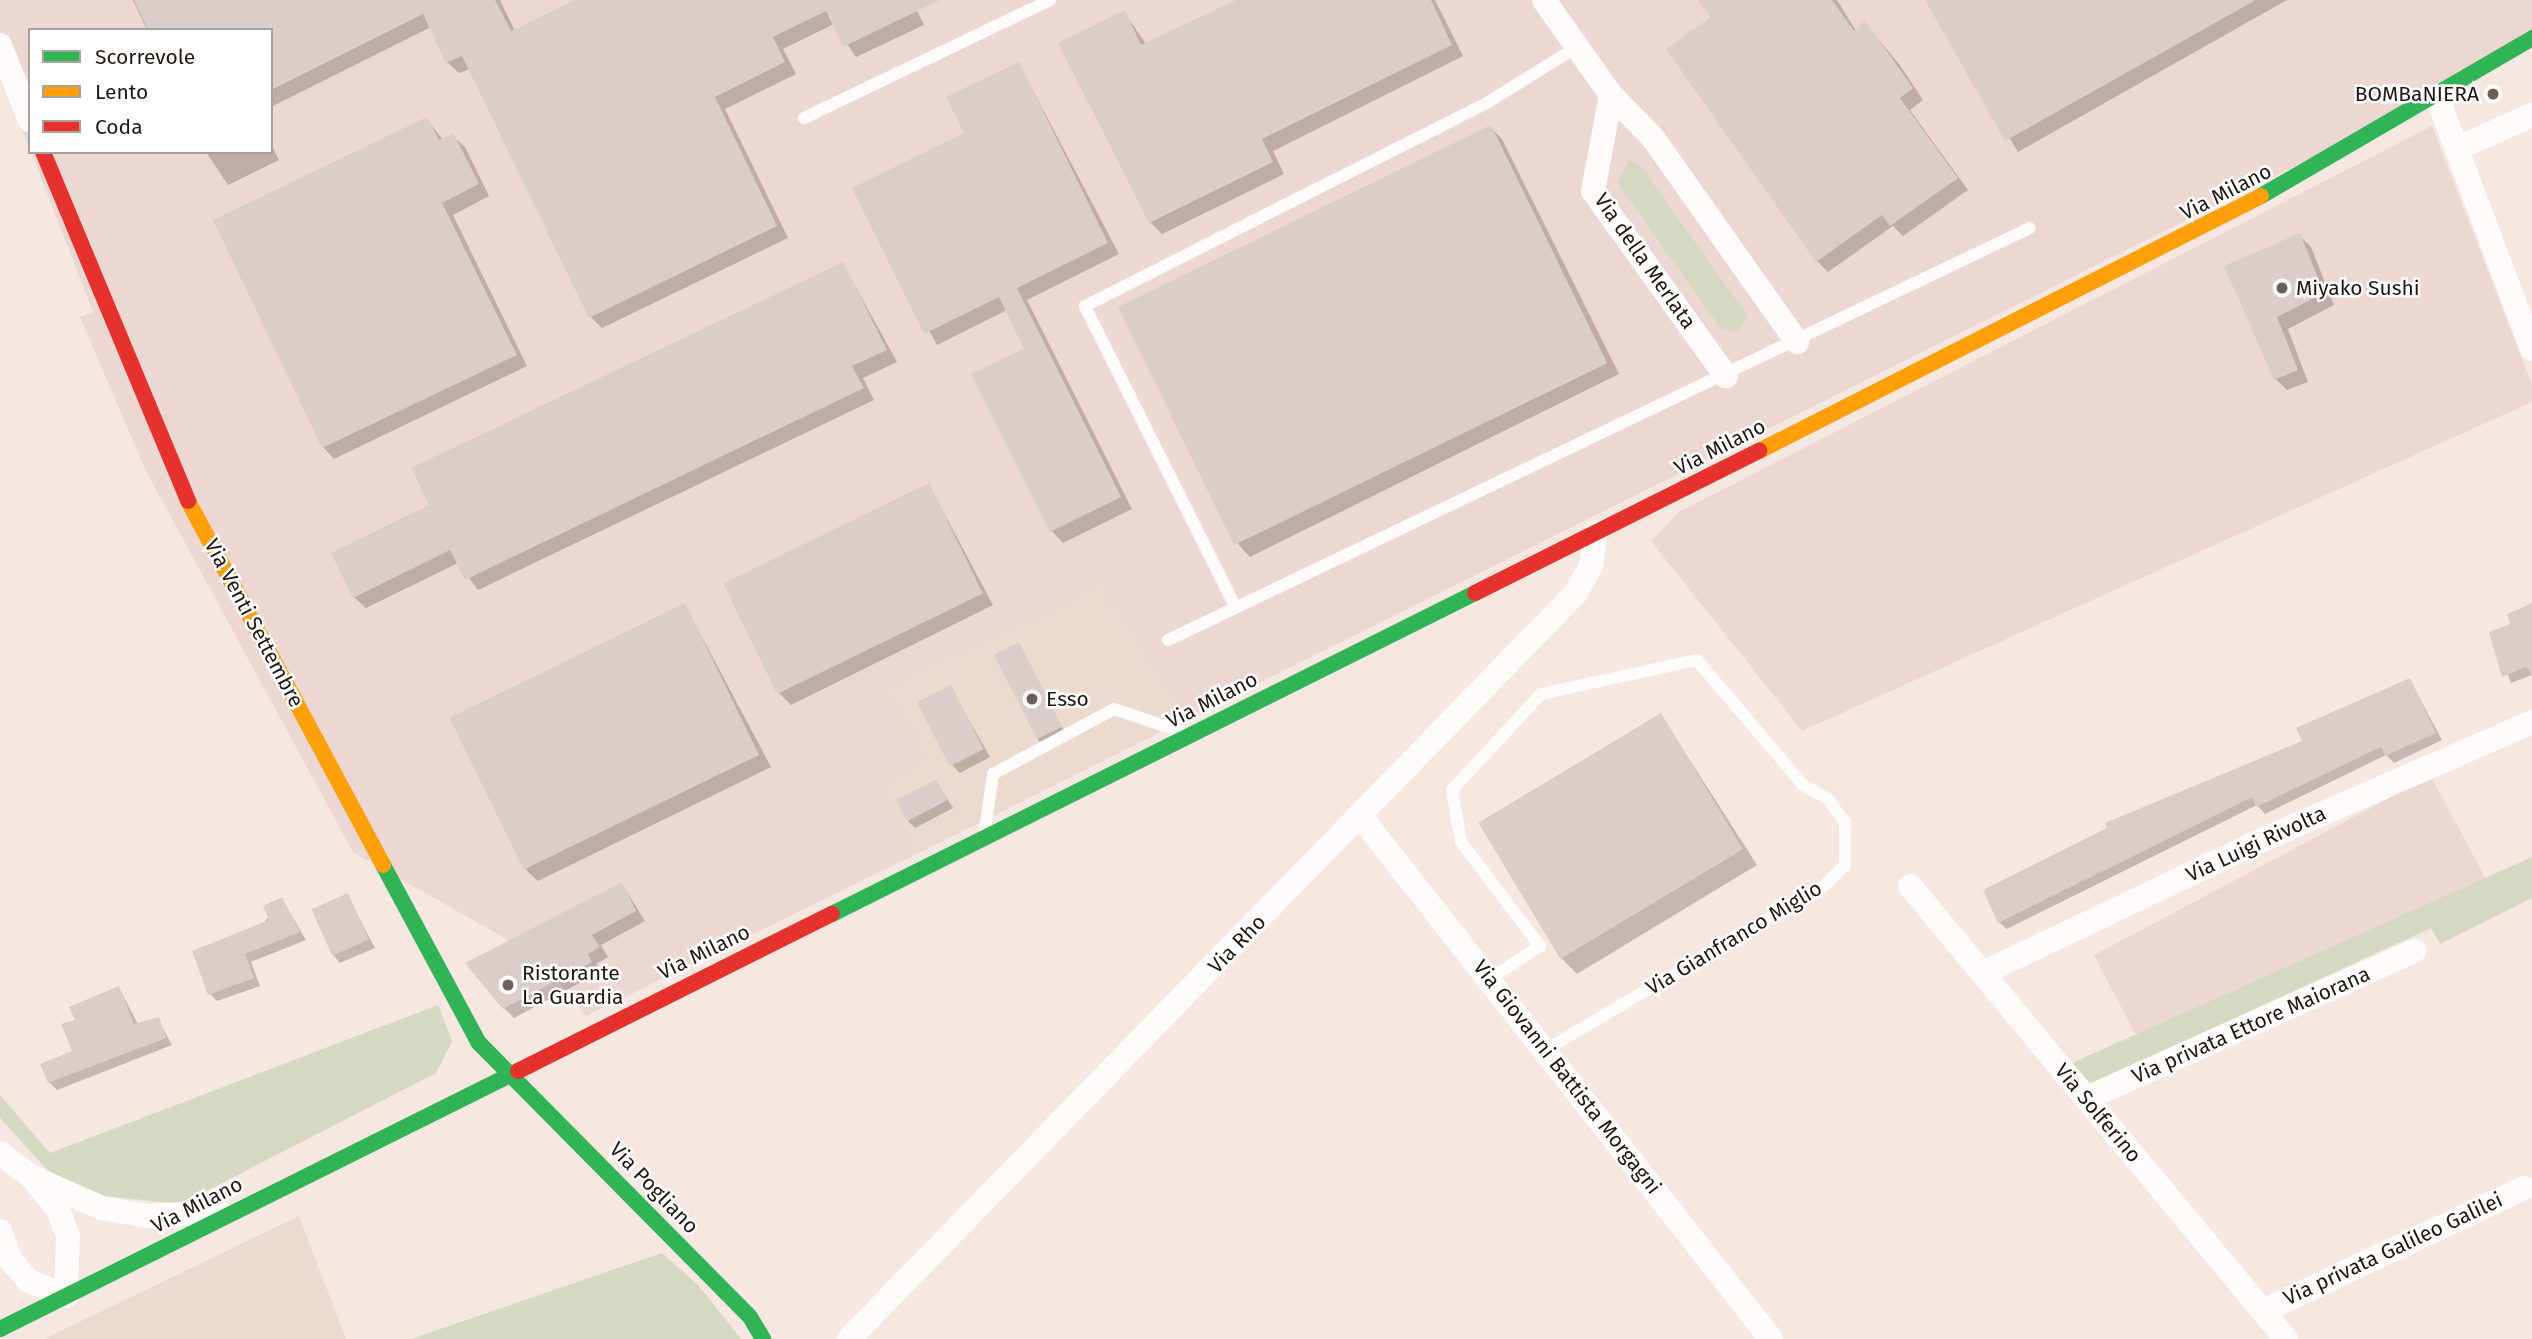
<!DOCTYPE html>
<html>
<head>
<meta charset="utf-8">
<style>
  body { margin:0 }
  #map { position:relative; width:2532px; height:1339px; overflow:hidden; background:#f7e7e1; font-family:"Fira Sans",sans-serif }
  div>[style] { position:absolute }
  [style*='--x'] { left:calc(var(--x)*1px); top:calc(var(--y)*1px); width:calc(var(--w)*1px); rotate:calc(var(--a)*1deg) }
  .commercial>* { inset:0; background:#ebdacd }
  .industrial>* { inset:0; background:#edd7d2; transform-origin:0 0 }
  .green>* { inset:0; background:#d5d9c2 }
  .shadow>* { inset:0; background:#0003 }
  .building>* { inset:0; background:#dbcdc9; transform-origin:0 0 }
  .lane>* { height:12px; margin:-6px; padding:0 6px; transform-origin:6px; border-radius:6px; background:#fefbfa }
  .street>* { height:24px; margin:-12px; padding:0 12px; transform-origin:12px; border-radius:12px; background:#fefbfa }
  .fast>* { height:16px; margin:-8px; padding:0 8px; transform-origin:8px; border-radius:8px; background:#30b455 }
  .slow>* { height:16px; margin:-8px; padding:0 8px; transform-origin:8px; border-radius:8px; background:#ff9f0a }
  .jam>* { height:16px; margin:-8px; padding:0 8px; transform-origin:8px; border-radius:8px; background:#e5322d }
  .dots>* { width:19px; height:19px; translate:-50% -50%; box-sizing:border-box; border:4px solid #fff; border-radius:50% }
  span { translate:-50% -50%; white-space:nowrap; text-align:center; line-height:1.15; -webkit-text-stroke:5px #fff; paint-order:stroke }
  .poi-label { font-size:21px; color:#211611 }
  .right { translate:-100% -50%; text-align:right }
  .left { translate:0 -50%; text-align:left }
  .street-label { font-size:21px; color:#211611 }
  .legend { position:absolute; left:28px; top:28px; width:245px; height:126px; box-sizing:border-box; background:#fff; border:2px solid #a6a2a0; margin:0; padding:9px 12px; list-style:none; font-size:21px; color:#211611 }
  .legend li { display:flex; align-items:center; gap:14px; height:35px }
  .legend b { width:35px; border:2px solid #a6a2a0 }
</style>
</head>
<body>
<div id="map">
  <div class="commercial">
    <div style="clip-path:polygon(1098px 587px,1187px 719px,919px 853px,883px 786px,928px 761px,892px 693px)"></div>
    <div style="clip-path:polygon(299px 1216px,346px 1339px,44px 1339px)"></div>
  </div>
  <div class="industrial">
    <div style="clip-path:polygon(0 0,2532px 0,2532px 32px,2435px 96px,1187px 719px,1098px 587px,893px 692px,928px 761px,884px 786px,919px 853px,586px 1016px,541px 959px,353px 852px,146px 471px,80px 317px,93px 312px,31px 152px,271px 152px,271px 30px,30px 30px,30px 150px,0 74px)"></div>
    <div style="clip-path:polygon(2432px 126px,2532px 385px,2532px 402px,1802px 731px,1651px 541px,1679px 512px)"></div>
    <div style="left:2431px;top:776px;width:116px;height:382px;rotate:62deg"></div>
  </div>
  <div class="green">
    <div style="clip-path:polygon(1629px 161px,1640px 165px,1747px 315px,1739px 331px,1722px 330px,1617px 182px)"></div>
    <div style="clip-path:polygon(2532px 857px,2532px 898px,2440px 944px,2431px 928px,2091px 1084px,2072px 1063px)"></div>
    <div style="clip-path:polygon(438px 1005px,452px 1041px,436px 1073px,181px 1204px,94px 1195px,49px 1172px,0 1118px,0 1095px,50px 1153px)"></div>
    <div style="clip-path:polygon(662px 1253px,699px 1286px,741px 1339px,411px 1339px)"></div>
  </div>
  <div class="shadow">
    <div style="clip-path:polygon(133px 0,500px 0,515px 31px,578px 0,912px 0,924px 25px,856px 57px,834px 24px,783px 49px,796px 74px,725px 109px,788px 238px,602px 328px,591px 317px,470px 69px,459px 73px,447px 62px,431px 27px,271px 107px,271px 30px,147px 30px)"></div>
    <div style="clip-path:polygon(1239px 0,1435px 0,1463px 56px,1273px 151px,1284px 174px,1162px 234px,1150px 222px,1124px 12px,1146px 44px)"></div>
    <div style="clip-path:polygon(1713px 0,1837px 0,1856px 31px,1865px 23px,1899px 64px,1923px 100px,1910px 110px,1968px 190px,1903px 236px,1893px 226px,1828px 272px,1817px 261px,1714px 17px)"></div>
    <div style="clip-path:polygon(1927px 0,2287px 0,2018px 152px)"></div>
    <div style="clip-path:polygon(1019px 64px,1119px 254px,1027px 300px,1132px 509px,1063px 543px,1052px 531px,1026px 350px,1007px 310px,937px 345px,854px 189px,966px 134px)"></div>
    <div style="clip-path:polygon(427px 120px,443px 140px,453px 136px,465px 147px,489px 196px,453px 215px,527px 366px,334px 459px,323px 447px)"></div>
    <div style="clip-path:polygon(1490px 127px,1502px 139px,1619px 374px,1250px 557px,1239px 545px,1121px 311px)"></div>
    <div style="clip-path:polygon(271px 144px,279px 160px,228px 185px,206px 152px,271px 152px)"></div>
    <div style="clip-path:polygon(2299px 235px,2311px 247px,2334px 305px,2288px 329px,2308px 382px,2287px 390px,2276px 379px,2226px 267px)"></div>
    <div style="clip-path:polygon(843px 264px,897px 362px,863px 378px,874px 400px,478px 590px,458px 563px,366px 608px,354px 597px)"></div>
    <div style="clip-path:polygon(929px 485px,993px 605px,791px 705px,779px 693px)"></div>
    <div style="clip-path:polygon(2532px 603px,2532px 675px,2511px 683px,2491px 633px,2513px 625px,2509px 615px)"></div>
    <div style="clip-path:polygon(685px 605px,771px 767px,538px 881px,526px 870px)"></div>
    <div style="clip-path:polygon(1019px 644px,1064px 731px,1041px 743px,1038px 740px)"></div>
    <div style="clip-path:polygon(2410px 680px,2442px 740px,2394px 763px,2386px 755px,2265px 814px,2257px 805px,2007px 929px,1999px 922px)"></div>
    <div style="clip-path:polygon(950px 687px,990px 757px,960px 773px,952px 765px)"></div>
    <div style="clip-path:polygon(1661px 715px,1757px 865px,1577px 974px,1562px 959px)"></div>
    <div style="clip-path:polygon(936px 781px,953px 808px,915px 828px,907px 820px)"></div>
    <div style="clip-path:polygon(622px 884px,645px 921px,601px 945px,608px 957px,596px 964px,600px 972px,514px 1018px,504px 1008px)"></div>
    <div style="clip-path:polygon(347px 895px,375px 948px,340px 963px,333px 955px)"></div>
    <div style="clip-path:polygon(282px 899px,306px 940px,251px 962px,260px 986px,217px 1001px,210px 994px)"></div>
    <div style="clip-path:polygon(119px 988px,138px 1024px,158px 1019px,172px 1045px,57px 1090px,49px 1082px,74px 1052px,77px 1021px)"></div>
  </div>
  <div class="building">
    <div style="clip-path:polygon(134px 0,495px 0,511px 31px,575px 0,940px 0,843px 47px,826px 11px,773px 37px,785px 62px,715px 97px,777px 226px,589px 318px,462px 56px,446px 63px,423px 14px,271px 90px,271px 30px,148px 30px)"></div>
    <div style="clip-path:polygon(1236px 0,1431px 0,1452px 45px,1262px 139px,1273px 162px,1149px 223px,1058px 43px,1125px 10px,1141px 45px)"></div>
    <div style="clip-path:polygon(1698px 0,1832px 0,1854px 31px,1865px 20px,1913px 88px,1900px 98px,1958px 178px,1890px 226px,1882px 215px,1816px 262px,1666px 49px,1711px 17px)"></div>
    <div style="clip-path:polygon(1925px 0,2256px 0,2005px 141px)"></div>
    <div style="clip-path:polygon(1019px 62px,1108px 243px,1017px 288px,1121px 497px,1050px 532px,971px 374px,1024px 349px,999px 297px,924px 334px,852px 188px,964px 133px,946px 97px)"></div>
    <div style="clip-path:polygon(427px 117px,439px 140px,454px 134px,479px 184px,442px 203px,517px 355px,322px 448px,213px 220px)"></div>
    <div style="left:1491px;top:125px;width:265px;height:415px;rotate:64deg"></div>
    <div style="clip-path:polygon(2300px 233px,2324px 293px,2277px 317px,2298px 370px,2274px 380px,2224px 266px)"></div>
    <div style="clip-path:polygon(843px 262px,887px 350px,852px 366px,864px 388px,465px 580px,450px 550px,353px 598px,331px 553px,429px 505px,411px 468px)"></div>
    <div style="left:929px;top:483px;width:123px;height:229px;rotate:64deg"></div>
    <div style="left:685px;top:603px;width:169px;height:262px;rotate:64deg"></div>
    <div style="clip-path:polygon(2532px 604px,2532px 675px,2526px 667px,2502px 677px,2489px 632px,2510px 624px,2507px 614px)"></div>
    <div style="left:1019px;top:642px;width:95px;height:28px;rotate:63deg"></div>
    <div style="clip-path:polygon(2410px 678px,2436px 733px,2385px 756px,2381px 747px,2256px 807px,2252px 797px,1998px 923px,1983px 890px,2107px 828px,2105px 823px,2302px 741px,2296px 728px)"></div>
    <div style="left:951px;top:685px;width:72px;height:38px;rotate:63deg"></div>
    <div style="left:1661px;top:713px;width:159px;height:213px;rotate:59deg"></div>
    <div style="left:936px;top:779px;width:24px;height:45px;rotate:62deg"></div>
    <div style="clip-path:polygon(622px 882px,636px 911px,592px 935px,600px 947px,588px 954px,592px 962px,503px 1009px,465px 963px)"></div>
    <div style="left:348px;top:893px;width:51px;height:40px;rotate:66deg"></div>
    <div style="clip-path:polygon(282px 897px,300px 932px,245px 954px,254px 978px,208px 995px,192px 951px,269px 920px,263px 906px)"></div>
    <div style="clip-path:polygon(119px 986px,134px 1024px,159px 1017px,166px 1038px,48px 1083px,40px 1064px,72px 1051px,61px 1024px,75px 1020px,69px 1007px)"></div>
  </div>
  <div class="lane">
    <div style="--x:804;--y:118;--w:273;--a:-25.6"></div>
    <div style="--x:1236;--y:608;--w:338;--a:-116.6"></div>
    <div style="--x:1085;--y:306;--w:448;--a:-26.8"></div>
    <div style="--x:1485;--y:104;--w:108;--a:-31.8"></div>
    <div style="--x:1168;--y:640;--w:955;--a:-25.55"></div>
    <div style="--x:985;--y:830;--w:57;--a:-81.9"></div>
    <div style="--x:993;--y:774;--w:137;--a:-28.2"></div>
    <div style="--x:1114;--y:709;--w:69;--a:18.7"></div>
    <div style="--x:1491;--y:978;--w:59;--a:-33.1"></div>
    <div style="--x:1540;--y:946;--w:131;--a:-127.2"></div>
    <div style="--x:1461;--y:842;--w:53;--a:-99.8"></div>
    <div style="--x:1452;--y:790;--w:131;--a:-47.2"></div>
    <div style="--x:1541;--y:694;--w:160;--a:-12.3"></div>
    <div style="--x:1697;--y:660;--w:162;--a:49.7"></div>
    <div style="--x:1802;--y:784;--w:30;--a:30"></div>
    <div style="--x:1828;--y:799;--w:29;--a:54"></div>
    <div style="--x:1845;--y:822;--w:43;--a:90"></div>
    <div style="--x:1845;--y:865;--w:27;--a:135"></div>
    <div style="--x:1826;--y:884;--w:324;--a:149.4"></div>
  </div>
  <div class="street">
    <div style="--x:1544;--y:0;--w:116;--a:54.8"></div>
    <div style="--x:1611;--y:95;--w:60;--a:45.7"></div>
    <div style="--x:1653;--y:138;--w:250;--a:54.8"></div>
    <div style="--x:0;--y:45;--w:81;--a:68.2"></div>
    <div style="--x:1611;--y:95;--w:98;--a:100.6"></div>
    <div style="--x:1593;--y:191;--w:228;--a:54.3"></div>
    <div style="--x:2438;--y:99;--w:267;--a:69.4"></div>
    <div style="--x:2458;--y:148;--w:81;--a:-24"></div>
    <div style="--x:1361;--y:817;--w:664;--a:51.85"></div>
    <div style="--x:1910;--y:886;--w:589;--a:50.31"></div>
    <div style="--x:1983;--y:973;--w:299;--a:-25.5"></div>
    <div style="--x:2253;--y:844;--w:305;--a:-23.6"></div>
    <div style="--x:2087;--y:1098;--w:359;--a:-24.2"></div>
    <div style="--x:0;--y:1153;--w:40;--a:37"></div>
    <div style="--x:32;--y:1177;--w:77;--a:23.9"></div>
    <div style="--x:102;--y:1208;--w:47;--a:9.9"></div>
    <div style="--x:148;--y:1216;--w:72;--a:-3.2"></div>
    <div style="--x:0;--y:1231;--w:32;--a:70"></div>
    <div style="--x:11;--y:1261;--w:27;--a:48"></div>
    <div style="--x:29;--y:1281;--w:40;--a:22"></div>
    <div style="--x:66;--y:1296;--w:60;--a:-88.1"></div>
    <div style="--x:68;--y:1236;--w:30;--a:-111"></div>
    <div style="--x:57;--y:1208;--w:32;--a:-129"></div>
    <div style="--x:2263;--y:1311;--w:289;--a:-25.2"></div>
    <div style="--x:849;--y:1339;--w:1040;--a:-45.74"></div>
    <div style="--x:1575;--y:594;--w:32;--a:-60"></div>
    <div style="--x:1591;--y:566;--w:34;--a:-82"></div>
  </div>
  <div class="fast">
    <div style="--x:2261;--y:196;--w:314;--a:-30.2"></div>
    <div style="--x:383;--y:865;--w:202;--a:61.7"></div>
    <div style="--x:479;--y:1043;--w:385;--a:45.3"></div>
    <div style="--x:750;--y:1317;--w:26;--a:59"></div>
    <div style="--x:832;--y:914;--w:719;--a:-26.53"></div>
    <div style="--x:0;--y:1329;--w:579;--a:-26.48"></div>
  </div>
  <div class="slow">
    <div style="--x:1759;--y:451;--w:563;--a:-26.93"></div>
    <div style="--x:188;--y:501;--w:413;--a:61.8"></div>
  </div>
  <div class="jam">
    <div style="--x:43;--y:152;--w:378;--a:67.4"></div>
    <div style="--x:1475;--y:593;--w:318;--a:-26.6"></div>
    <div style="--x:518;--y:1071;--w:351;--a:-26.6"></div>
  </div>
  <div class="dots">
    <div style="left:2493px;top:94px;background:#6c5f5a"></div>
    <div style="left:2282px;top:288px;background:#6c5f5a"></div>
    <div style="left:1032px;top:699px;background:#6c5f5a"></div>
    <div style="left:508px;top:985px;background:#6c5f5a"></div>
  </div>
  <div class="poi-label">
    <span class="right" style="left:2479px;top:94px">BOMBaNIERA</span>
    <span class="left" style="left:2296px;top:288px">Miyako Sushi</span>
    <span class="left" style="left:1046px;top:699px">Esso</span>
    <span class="left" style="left:522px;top:985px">Ristorante<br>La Guardia</span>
  </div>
  <div class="street-label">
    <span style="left:2226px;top:192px;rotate:-27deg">Via Milano</span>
    <span style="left:1645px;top:261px;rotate:55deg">Via della Merlata</span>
    <span style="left:1720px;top:447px;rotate:-27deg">Via Milano</span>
    <span style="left:254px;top:623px;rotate:62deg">Via Venti Settembre</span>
    <span style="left:1212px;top:700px;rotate:-27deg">Via Milano</span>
    <span style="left:2256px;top:844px;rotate:-25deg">Via Luigi Rivolta</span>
    <span style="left:1734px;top:938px;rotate:-31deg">Via Gianfranco Miglio</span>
    <span style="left:1237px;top:944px;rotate:-46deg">Via Rho</span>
    <span style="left:704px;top:952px;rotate:-26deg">Via Milano</span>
    <span style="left:2251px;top:1025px;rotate:-24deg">Via privata Ettore Maiorana</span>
    <span style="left:1567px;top:1077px;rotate:52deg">Via Giovanni Battista Morgagni</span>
    <span style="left:2098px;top:1113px;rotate:50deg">Via Solferino</span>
    <span style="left:654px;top:1188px;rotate:46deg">Via Pogliano</span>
    <span style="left:197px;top:1205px;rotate:-27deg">Via Milano</span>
    <span style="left:2393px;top:1249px;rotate:-25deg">Via privata Galileo Galilei</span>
  </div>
  <ul class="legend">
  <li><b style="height:9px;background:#30b455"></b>Scorrevole</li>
  <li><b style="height:9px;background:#ff9f0a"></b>Lento</li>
  <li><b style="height:9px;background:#e5322d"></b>Coda</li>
  </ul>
</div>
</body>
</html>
